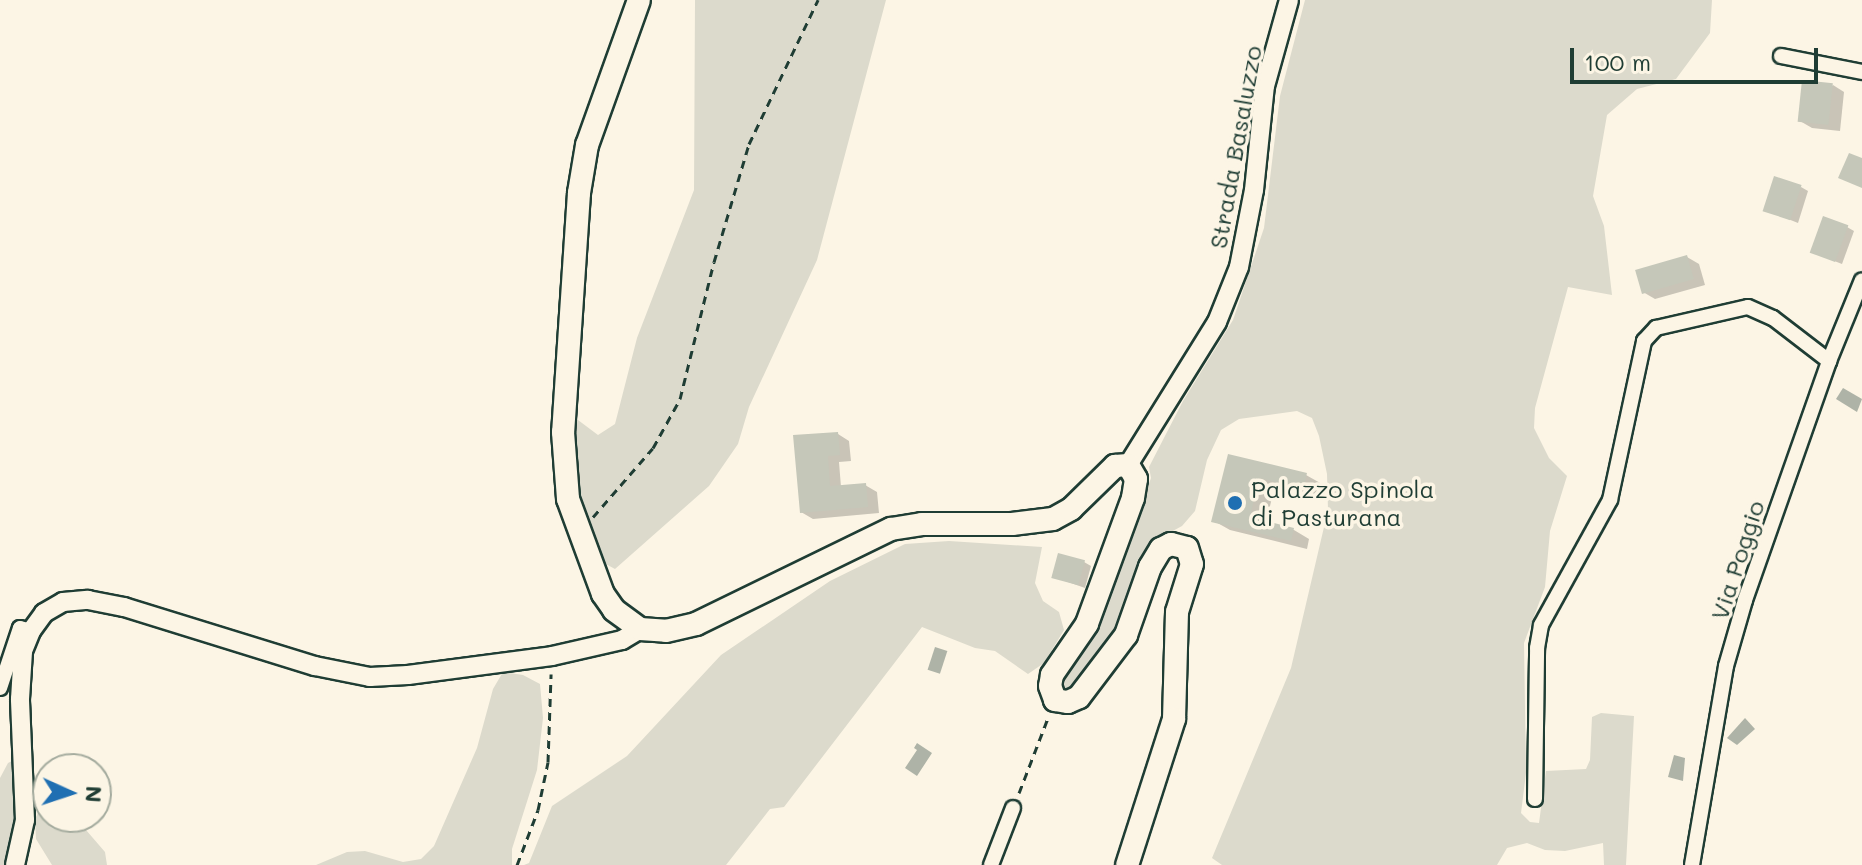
<!DOCTYPE html>
<html>
<head>
<meta charset="utf-8">
<style>
  body { margin:0 }
  #map { position:relative; width:1862px; height:865px; overflow:hidden; background:#fcf5e5; font-family:Mali,sans-serif }
  div>[style] { position:absolute }
  [style*='--x'] { left:calc(var(--x)*1px); top:calc(var(--y)*1px); width:calc(var(--w)*1px); rotate:calc(var(--a)*1deg) }
  .green>* { inset:0; background:#dcdacc }
  .water>* { inset:0; background:#aeb3a7; transform-origin:0 0 }
  .shadow>* { inset:0; background:#0003 }
  .building>* { inset:0; background:#c5c7b9; transform-origin:0 0 }
  .path>* { height:3px; margin-top:-1.5px; transform-origin:0; background:repeating-linear-gradient(90deg,#1f3d34 0 8px,transparent 0 14px) }
  .roads { filter:drop-shadow(2px 0 #1f3d34) drop-shadow(-2px 0 #1f3d34) drop-shadow(0 2px #1f3d34) drop-shadow(0 -2px #1f3d34) }
  .minor>* { height:14px; margin:-7px; padding:0 7px; transform-origin:7px; border-radius:7px; background:#fcf5e5 }
  .tertiary>* { height:18px; margin:-9px; padding:0 9px; transform-origin:9px; border-radius:9px; background:#fcf5e5 }
  .secondary>* { height:22px; margin:-11px; padding:0 11px; transform-origin:11px; border-radius:11px; background:#fcf5e5 }
  .dots>* { width:22px; height:22px; translate:-50% -50%; box-sizing:border-box; border:4px solid #fcf5e5; border-radius:50% }
  span { translate:-50% -50%; white-space:nowrap; text-align:center; line-height:1.15; -webkit-text-stroke:7px #fcf5e5; paint-order:stroke }
  .street-label { font-size:24px; color:#1f3d34 }
  .poi-label { font-size:24px; color:#1f3d34 }
  .left { translate:0 -50%; text-align:left }
  .north { position:absolute; left:32px; top:753px; width:80px; height:80px; box-sizing:border-box; background:#fcf5e5; border:2px solid #a4ab9e; border-radius:50%; rotate:93deg; font-size:22px; font-weight:700; line-height:32px; text-align:center; color:#1f3d34 }
  .north::after { content:''; display:block; margin:auto; width:28px; height:36px; background:#1f6fb2; clip-path:polygon(50% 0,100% 100%,50% 72%,0 100%) }
  .scale { position:absolute; left:1570px; top:48px; width:248px; height:36px; box-sizing:border-box; border:4px solid #1f3d34; border-top:0; padding-left:10px; font-size:24px; line-height:28px; white-space:nowrap; color:#1f3d34; -webkit-text-stroke:6px #fcf5e5; paint-order:stroke }
</style>
</head>
<body>
<div id="map">
  <div class="green">
    <div style="clip-path:polygon(695px 0,886px 0,817px 260px,749px 407px,738px 444px,709px 486px,615px 569px,602px 562px,579px 490px,573px 453px,574px 417px,598px 435px,615px 424px,637px 338px,694px 190px)"></div>
    <div style="clip-path:polygon(1305px 0,1712px 0,1710px 33px,1676px 79px,1637px 89px,1607px 115px,1593px 196px,1604px 226px,1612px 295px,1568px 287px,1535px 408px,1534px 428px,1549px 458px,1567px 476px,1550px 531px,1545px 587px,1524px 643px,1526px 773px,1521px 813px,1530px 822px,1539px 823px,1546px 771px,1586px 769px,1590px 760px,1592px 717px,1601px 713px,1634px 716px,1626px 865px,1604px 865px,1603px 843px,1565px 851px,1545px 850px,1527px 843px,1507px 848px,1497px 865px,1222px 865px,1212px 858px,1291px 668px,1328px 510px,1327px 474px,1319px 436px,1312px 418px,1297px 411px,1239px 419px,1221px 430px,1207px 460px,1195px 511px,1182px 526px,1158px 539px,1142px 562px,1103px 656px,1077px 688px,1068px 690px,1062px 687px,1061px 680px,1095px 628px,1114px 582px,1151px 478px,1149px 467px,1183px 401px,1233px 320px,1264px 228px,1280px 96px)"></div>
    <div style="clip-path:polygon(949px 541px,1042px 547px,1035px 583px,1043px 601px,1059px 612px,1064px 630px,1044px 663px,1028px 674px,995px 651px,975px 648px,922px 627px,784px 807px,770px 809px,726px 865px,524px 865px,529px 863px,552px 806px,627px 756px,721px 655px,830px 581px,905px 544px)"></div>
    <div style="clip-path:polygon(503px 672px,523px 675px,540px 684px,543px 718px,537px 770px,512px 849px,512px 865px,316px 865px,347px 852px,365px 851px,403px 862px,421px 859px,434px 846px,477px 748px,493px 689px)"></div>
    <div style="clip-path:polygon(14px 760px,19px 813px,11px 865px,0 865px,0 778px,8px 763px)"></div>
    <div style="clip-path:polygon(41px 807px,48px 810px,48px 817px,65px 817px,80px 823px,105px 852px,107px 865px,52px 865px,36px 839px,35px 819px)"></div>
  </div>
  <div class="water">
    <div style="clip-path:polygon(1843px 388px,1862px 399px,1857px 412px,1836px 399px)"></div>
    <div style="left:935px;top:647px;width:13px;height:24px;rotate:18deg"></div>
    <div style="clip-path:polygon(1745px 718px,1755px 729px,1737px 745px,1727px 738px)"></div>
    <div style="clip-path:polygon(917px 743px,932px 753px,917px 776px,905px 768px,917px 750px,914px 748px)"></div>
    <div style="clip-path:polygon(1674px 755px,1685px 758px,1683px 781px,1668px 777px)"></div>
  </div>
  <div class="shadow">
    <div style="clip-path:polygon(1833px 85px,1844px 92px,1840px 131px,1812px 128px,1800px 121px)"></div>
    <div style="clip-path:polygon(1801px 187px,1808px 191px,1798px 223px,1765px 210px)"></div>
    <div style="clip-path:polygon(1847px 227px,1854px 231px,1842px 264px,1819px 255px)"></div>
    <div style="clip-path:polygon(1687px 257px,1699px 264px,1705px 285px,1655px 299px,1643px 292px)"></div>
    <div style="clip-path:polygon(838px 434px,849px 441px,851px 461px,839px 462px,841px 487px,865px 485px,877px 492px,879px 513px,813px 519px,801px 512px)"></div>
    <div style="clip-path:polygon(1229px 456px,1306px 475px,1322px 484px,1319px 496px,1275px 485px,1266px 523px,1294px 530px,1309px 539px,1307px 549px,1230px 530px,1214px 521px)"></div>
    <div style="clip-path:polygon(1084px 562px,1091px 566px,1085px 588px,1054px 577px)"></div>
  </div>
  <div class="building">
    <div style="left:1802px;top:80px;width:31px;height:42px;rotate:6deg"></div>
    <div style="clip-path:polygon(1849px 153px,1862px 158px,1862px 188px,1838px 178px)"></div>
    <div style="left:1774px;top:176px;width:29px;height:37px;rotate:18deg"></div>
    <div style="left:1823px;top:216px;width:27px;height:39px;rotate:20deg"></div>
    <div style="left:1687px;top:255px;width:25px;height:54px;rotate:74deg"></div>
    <div style="clip-path:polygon(838px 432px,840px 455px,828px 456px,830px 486px,866px 483px,868px 507px,800px 513px,793px 435px)"></div>
    <div style="clip-path:polygon(1228px 454px,1307px 473px,1303px 489px,1259px 478px,1250px 517px,1294px 528px,1291px 541px,1211px 522px)"></div>
    <div style="left:1058px;top:553px;width:28px;height:26px;rotate:15deg"></div>
  </div>
  <div class="path">
    <div style="--x:593;--y:517;--w:91;--a:-49"></div>
    <div style="--x:653;--y:448;--w:56;--a:-61.1"></div>
    <div style="--x:680;--y:399;--w:141;--a:-76.1"></div>
    <div style="--x:714;--y:262;--w:123;--a:-73.5"></div>
    <div style="--x:749;--y:144;--w:160;--a:-64.4"></div>
    <div style="--x:1019;--y:793;--w:80;--a:-68.9"></div>
    <div style="--x:517;--y:865;--w:59;--a:-69.1"></div>
    <div style="--x:538;--y:810;--w:49;--a:-78.2"></div>
    <div style="--x:548;--y:762;--w:88;--a:-88"></div>
  </div>
  <div class="roads">
    <div class="minor">
      <div style="--x:1781;--y:56;--w:83;--a:11.2"></div>
      <div style="--x:0;--y:688;--w:63;--a:-71.6"></div>
      <div style="--x:20;--y:628;--w:11;--a:15"></div>
      <div style="--x:1535;--y:799;--w:151;--a:-89.2"></div>
      <div style="--x:1537;--y:648;--w:23;--a:-80"></div>
      <div style="--x:1541;--y:625;--w:143;--a:-61.1"></div>
      <div style="--x:1610;--y:500;--w:163;--a:-77.9"></div>
      <div style="--x:1644;--y:341;--w:18;--a:-47"></div>
      <div style="--x:1656;--y:328;--w:94;--a:-12.9"></div>
      <div style="--x:1748;--y:307;--w:27;--a:24"></div>
      <div style="--x:1773;--y:318;--w:71;--a:37.5"></div>
      <div style="--x:991;--y:865;--w:61;--a:-68.9"></div>
      <div style="--x:1692;--y:865;--w:202;--a:-80.3"></div>
      <div style="--x:1726;--y:666;--w:69;--a:-73.9"></div>
      <div style="--x:1745;--y:600;--w:253;--a:-70.6"></div>
      <div style="--x:1829;--y:361;--w:87;--a:-67.8"></div>
    </div>
    <div class="tertiary">
      <div style="--x:1128;--y:465;--w:168;--a:-58.1"></div>
      <div style="--x:1217;--y:322;--w:59;--a:-68.2"></div>
      <div style="--x:1239;--y:267;--w:78;--a:-79"></div>
      <div style="--x:1254;--y:190;--w:105;--a:-84"></div>
      <div style="--x:1265;--y:86;--w:89;--a:-74.4"></div>
      <div style="--x:15;--y:865;--w:46;--a:-77.5"></div>
      <div style="--x:25;--y:820;--w:121;--a:-92.4"></div>
      <div style="--x:20;--y:699;--w:48;--a:-86.4"></div>
      <div style="--x:23;--y:651;--w:22;--a:-68"></div>
      <div style="--x:31;--y:631;--w:22;--a:-54"></div>
      <div style="--x:44;--y:613;--w:22;--a:-30"></div>
      <div style="--x:63;--y:602;--w:25;--a:-5"></div>
      <div style="--x:88;--y:600;--w:37;--a:11"></div>
      <div style="--x:124;--y:607;--w:200;--a:17.2"></div>
      <div style="--x:315;--y:666;--w:56;--a:11.3"></div>
      <div style="--x:370;--y:677;--w:38;--a:-3"></div>
      <div style="--x:408;--y:675;--w:145;--a:-7.5"></div>
      <div style="--x:552;--y:656;--w:72;--a:-12.9"></div>
      <div style="--x:622;--y:640;--w:21;--a:-31"></div>
    </div>
    <div class="secondary">
      <div style="--x:639;--y:0;--w:154;--a:109.7"></div>
      <div style="--x:587;--y:145;--w:49;--a:99.5"></div>
      <div style="--x:579;--y:193;--w:240;--a:93.8"></div>
      <div style="--x:563;--y:432;--w:67;--a:85.7"></div>
      <div style="--x:568;--y:499;--w:101;--a:69.8"></div>
      <div style="--x:603;--y:594;--w:19;--a:55"></div>
      <div style="--x:614;--y:610;--w:32;--a:36"></div>
      <div style="--x:640;--y:629;--w:26;--a:4"></div>
      <div style="--x:666;--y:631;--w:31;--a:-13"></div>
      <div style="--x:696;--y:624;--w:217;--a:-26"></div>
      <div style="--x:891;--y:529;--w:31;--a:-9"></div>
      <div style="--x:922;--y:524;--w:90;--a:0"></div>
      <div style="--x:1012;--y:524;--w:41;--a:-7"></div>
      <div style="--x:1053;--y:519;--w:21;--a:-29"></div>
      <div style="--x:1071;--y:509;--w:62;--a:-44.3"></div>
      <div style="--x:1115;--y:466;--w:13;--a:-4"></div>
      <div style="--x:1128;--y:465;--w:16;--a:60"></div>
      <div style="--x:1136;--y:479;--w:19;--a:99"></div>
      <div style="--x:1133;--y:498;--w:134;--a:110.1"></div>
      <div style="--x:1087;--y:624;--w:62;--a:124.5"></div>
      <div style="--x:1052;--y:675;--w:11;--a:100"></div>
      <div style="--x:1050;--y:686;--w:15;--a:70"></div>
      <div style="--x:1055;--y:700;--w:13;--a:9"></div>
      <div style="--x:1068;--y:702;--w:12;--a:-24"></div>
      <div style="--x:1079;--y:697;--w:78;--a:-52.8"></div>
      <div style="--x:1126;--y:635;--w:72;--a:-70.6"></div>
      <div style="--x:1150;--y:567;--w:21;--a:-59"></div>
      <div style="--x:1161;--y:549;--w:11;--a:-27"></div>
      <div style="--x:1171;--y:544;--w:16;--a:14"></div>
      <div style="--x:1187;--y:548;--w:17;--a:73"></div>
      <div style="--x:1192;--y:564;--w:50;--a:107.4"></div>
      <div style="--x:1177;--y:612;--w:107;--a:91.6"></div>
      <div style="--x:1174;--y:719;--w:153;--a:107.8"></div>
    </div>
  </div>
  <div class="dots">
    <div style="left:1235px;top:503px;background:#1f6fb2"></div>
  </div>
  <div class="street-label">
    <span style="left:1235px;top:147px;rotate:-80deg">Strada Basaluzzo</span>
    <span style="left:1737px;top:560px;rotate:-72deg">Via Poggio</span>
  </div>
  <div class="poi-label">
    <span class="left" style="left:1251px;top:503px">Palazzo Spinola<br>di Pasturana</span>
  </div>
  <div class="north">N</div>
  <div class="scale">100 m</div>
</div>
</body>
</html>
